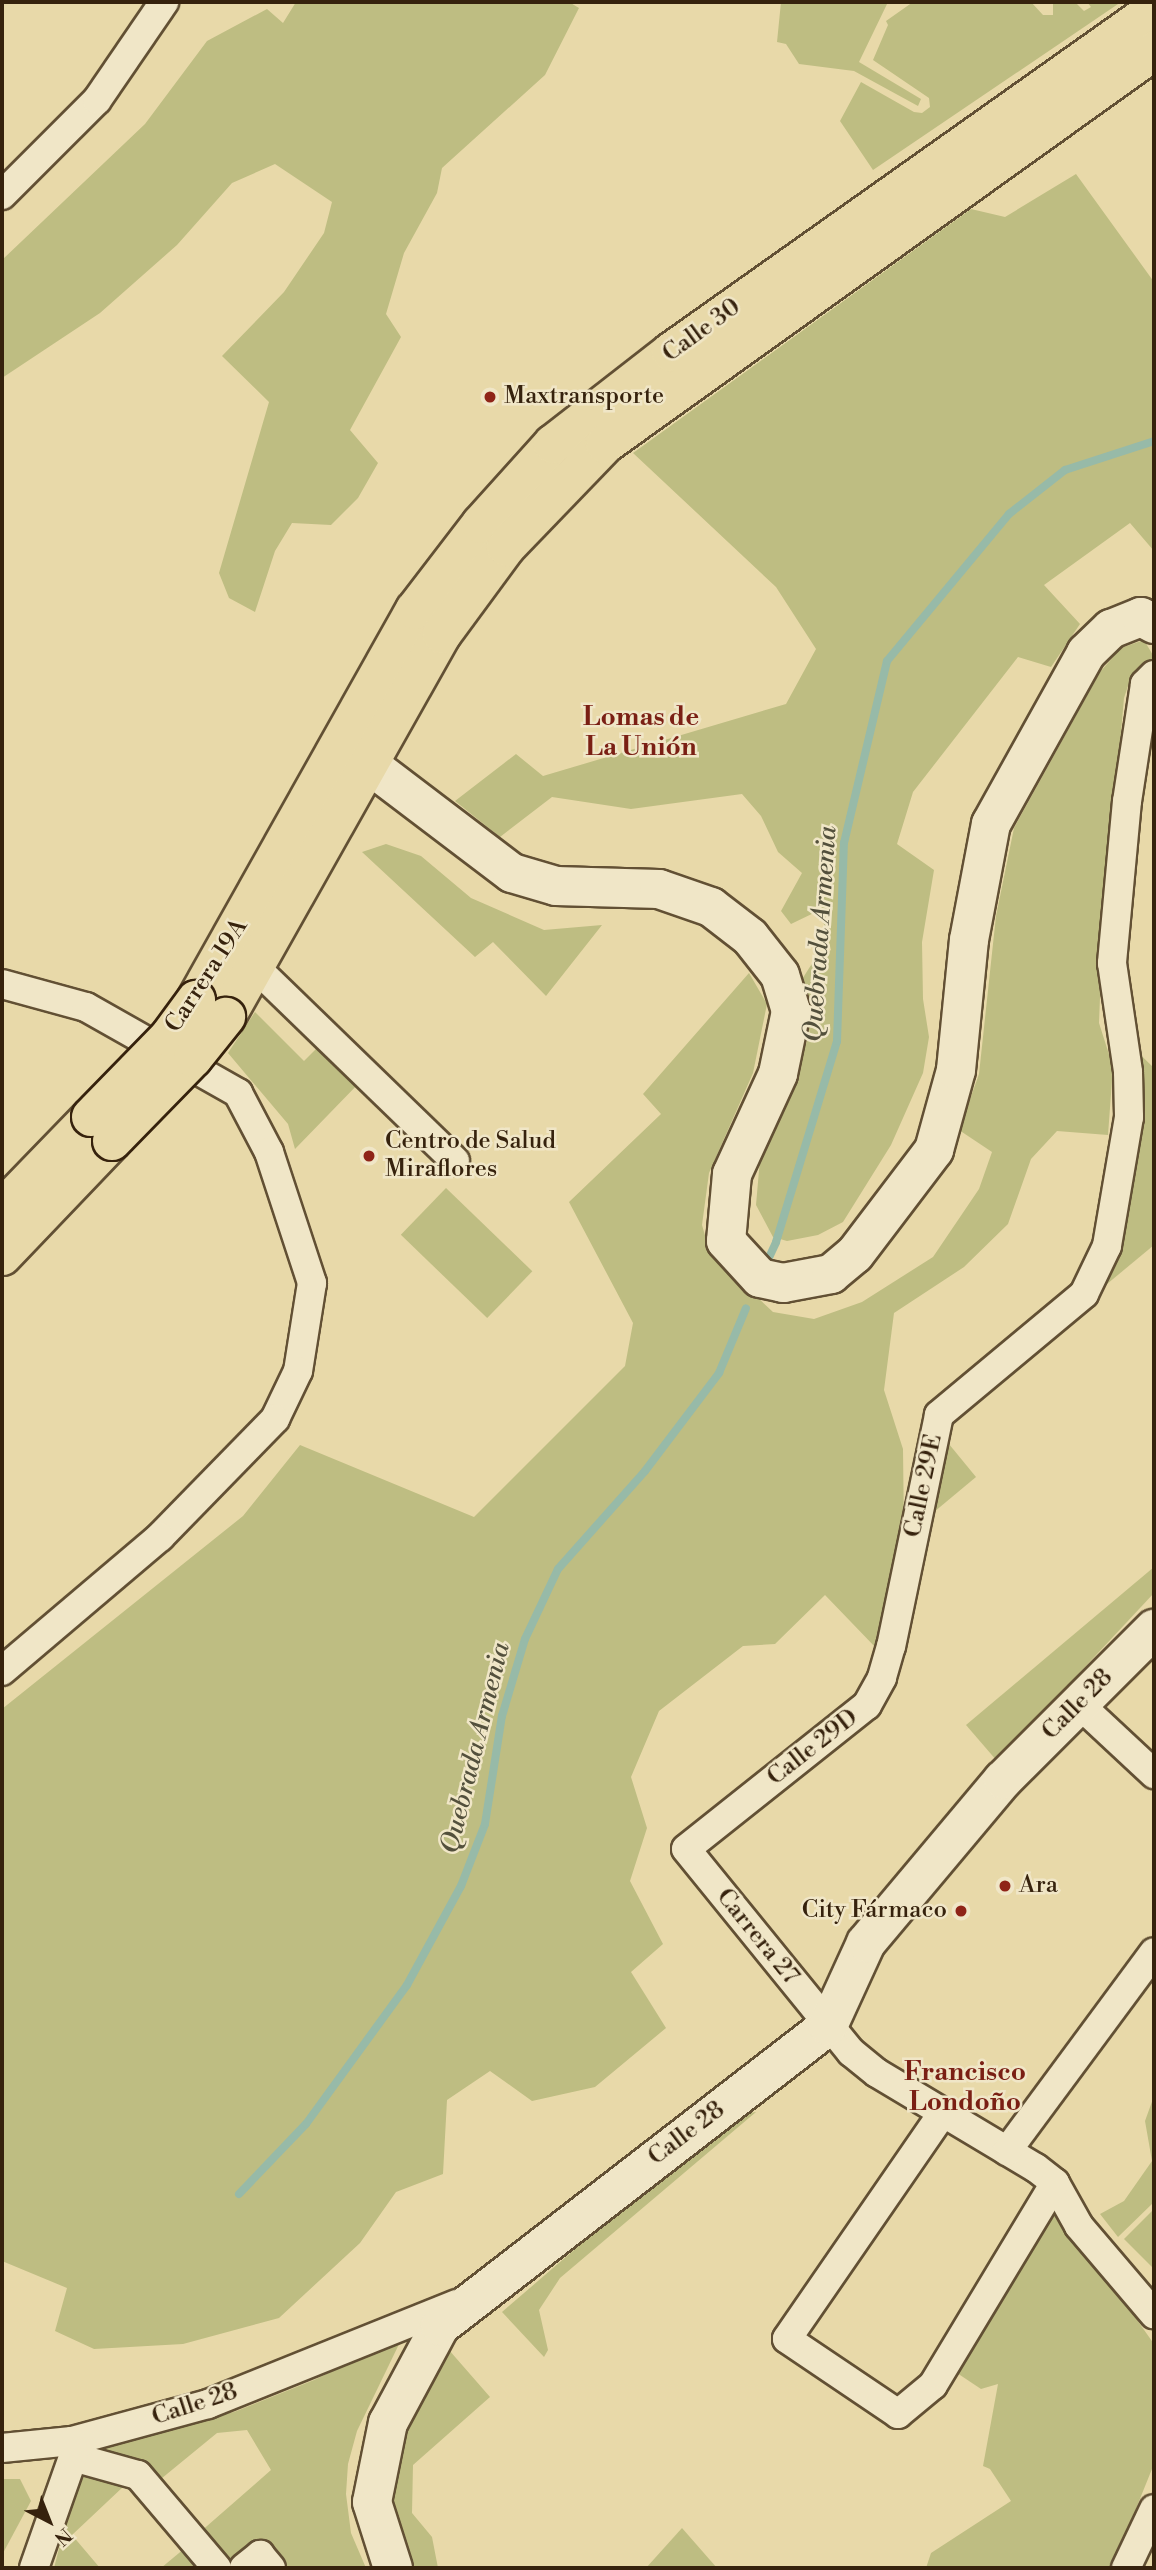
<!DOCTYPE html>
<html>
<head>
<meta charset="utf-8">
<style>
  body { margin:0 }
  #map { position:relative; width:1156px; height:2570px; overflow:hidden; background:#e8d9a9; font-family:"Libre Bodoni",serif }
  div>[style] { position:absolute }
  [style*='--x'] { left:calc(var(--x)*1px); top:calc(var(--y)*1px); width:calc(var(--w)*1px); rotate:calc(var(--a)*1deg) }
  .green>* { inset:0; background:#bebd82; transform-origin:0 0 }
  .stream>* { height:8px; margin:-4px; padding:0 4px; transform-origin:4px; border-radius:4px; background:#97baa8 }
  .roads { filter:drop-shadow(2px 0 #625034) drop-shadow(-2px 0 #625034) drop-shadow(0 2px #625034) drop-shadow(0 -2px #625034) }
  .street>* { height:28px; margin:-14px; padding:0 14px; transform-origin:14px; border-radius:14px; background:#f0e6c7 }
  .secondary>* { height:38px; margin:-19px; padding:0 19px; transform-origin:19px; border-radius:19px; background:#f0e6c7 }
  .primary>* { height:38px; margin:-19px; padding:0 19px; transform-origin:19px; border-radius:19px; background:#e8d9a9 }
  .bridges { filter:drop-shadow(2px 0 #36220d) drop-shadow(-2px 0 #36220d) drop-shadow(0 2px #36220d) drop-shadow(0 -2px #36220d) }
  .primary-bridge>* { height:38px; margin:-19px; padding:0 19px; transform-origin:19px; border-radius:19px; background:#e8d9a9 }
  .dots>* { width:19px; height:19px; translate:-50% -50%; box-sizing:border-box; border:4px solid #f0e6c7; border-radius:50% }
  span { translate:-50% -50%; white-space:nowrap; text-align:center; line-height:1.15; -webkit-text-stroke:5px #f0e6c7; paint-order:stroke }
  .street-label { font-size:24px; color:#36220d }
  .poi-label { font-size:24px; color:#36220d }
  .left { translate:0 -50%; text-align:left }
  .right { translate:-100% -50%; text-align:right }
  .neighbourhood-label { font-size:26px; color:#7a1f14; font-weight:700 }
  .water-label { font-size:26px; color:#53503c; font-style:italic }
  .frame { position:absolute; inset:0; border:4px solid #36220d; pointer-events:none }
  .north { position:absolute; left:14px; top:2486px; width:70px; height:70px; -webkit-text-stroke:5px #f0e6c7; paint-order:stroke; rotate:138deg; font-size:19px; font-weight:700; line-height:28px; text-align:center; color:#36220d }
  .north::after { content:''; display:block; margin:auto; width:24px; height:32px; background:#36220d; clip-path:polygon(50% 0,100% 100%,50% 72%,0 100%) }
</style>
</head>
<body>
<div id="map">
  <div class="green">
    <div style="clip-path:polygon(296px 2px,569px 2px,579px 8px,545px 75px,442px 168px,437px 193px,404px 253px,386px 314px,401px 337px,350px 430px,378px 463px,358px 498px,331px 525px,292px 523px,275px 551px,255px 612px,229px 598px,219px 573px,269px 402px,222px 356px,284px 292px,324px 233px,332px 202px,275px 164px,232px 183px,177px 245px,100px 313px,2px 378px,2px 260px,145px 124px,207px 41px,267px 9px,283px 23px)"></div>
    <div style="clip-path:polygon(781px 2px,888px 2px,859px 62px,921px 99px,918px 106px,854px 71px,799px 64px,786px 44px,777px 42px)"></div>
    <div style="clip-path:polygon(913px 2px,1031px 2px,1043px 15px,1053px 15px,1053px 2px,1075px 2px,1084px 11px,1091px 7px,1087px 2px,1121px 2px,873px 170px,840px 121px,861px 82px,914px 112px,922px 113px,930px 107px,929px 98px,873px 60px,888px 25px,886px 21px)"></div>
    <div style="clip-path:polygon(1076px 174px,1154px 282px,1154px 551px,1130px 523px,1044px 585px,1080px 624px,1051px 667px,1018px 657px,913px 792px,897px 844px,934px 870px,922px 942px,923px 999px,929px 1037px,923px 1073px,891px 1145px,843px 1222px,818px 1235px,787px 1241px,773px 1237px,756px 1205px,760px 1159px,810px 1034px,799px 984px,813px 962px,831px 950px,820px 910px,791px 924px,781px 911px,802px 873px,778px 852px,761px 816px,742px 794px,631px 809px,552px 797px,500px 837px,455px 801px,516px 754px,543px 776px,786px 704px,816px 649px,776px 587px,633px 453px,971px 209px,1005px 217px)"></div>
    <div style="clip-path:polygon(1144px 640px,1154px 657px,1131px 677px,1124px 698px,1102px 948px,1099px 1023px,1113px 1067px,1108px 1135px,1057px 1131px,1031px 1159px,1008px 1224px,964px 1267px,894px 1313px,884px 1390px,903px 1449px,904px 1532px,877px 1649px,825px 1595px,775px 1644px,743px 1646px,659px 1711px,631px 1777px,647px 1828px,630px 1881px,663px 1944px,631px 1972px,666px 2028px,595px 2087px,532px 2101px,490px 2071px,447px 2100px,443px 2174px,396px 2192px,360px 2243px,279px 2318px,183px 2344px,94px 2349px,55px 2331px,67px 2288px,2px 2261px,2px 1709px,243px 1516px,300px 1445px,474px 1517px,625px 1366px,633px 1323px,569px 1202px,661px 1114px,643px 1094px,749px 973px,767px 1004px,753px 1073px,709px 1173px,702px 1225px,710px 1253px,773px 1312px,814px 1319px,862px 1302px,933px 1257px,979px 1189px,992px 1152px,959px 1130px,979px 1074px,996px 916px,1014px 828px,1100px 672px,1121px 648px)"></div>
    <div style="clip-path:polygon(386px 844px,421px 856px,471px 898px,544px 930px,602px 925px,546px 996px,493px 942px,475px 957px,362px 852px)"></div>
    <div style="clip-path:polygon(255px 1012px,304px 1061px,320px 1045px,361px 1081px,295px 1149px,288px 1124px,228px 1053px)"></div>
    <div style="clip-path:polygon(1123px 1038px,1154px 1068px,1154px 1245px,1101px 1289px)"></div>
    <div style="left:446px;top:1188px;width:120px;height:65px;rotate:44deg"></div>
    <div style="clip-path:polygon(944px 1438px,976px 1477px,922px 1522px)"></div>
    <div style="clip-path:polygon(1154px 1567px,1154px 1593px,997px 1761px,966px 1725px)"></div>
    <div style="clip-path:polygon(1154px 2096px,1154px 2202px,1118px 2237px,1100px 2214px,1124px 2201px,1152px 2161px,1145px 2121px)"></div>
    <div style="clip-path:polygon(756px 2112px,560px 2278px,539px 2310px,548px 2350px,544px 2357px,502px 2312px,639px 2194px,743px 2114px)"></div>
    <div style="clip-path:polygon(1056px 2208px,1061px 2225px,1089px 2252px,1154px 2344px,1154px 2464px,1112px 2568px,926px 2568px,931px 2553px,1011px 2501px,990px 2469px,983px 2466px,998px 2384px,981px 2389px,954px 2371px)"></div>
    <div style="clip-path:polygon(1154px 2209px,1154px 2269px,1124px 2239px)"></div>
    <div style="clip-path:polygon(402px 2338px,357px 2431px,348px 2464px,346px 2494px,351px 2533px,366px 2568px,282px 2568px,259px 2541px,236px 2562px,224px 2564px,199px 2533px,271px 2470px,247px 2430px,217px 2433px,156px 2483px,97px 2454px,92px 2440px,234px 2412px,314px 2380px)"></div>
    <div style="clip-path:polygon(449px 2350px,490px 2397px,413px 2465px,412px 2513px,432px 2537px,438px 2568px,408px 2568px,388px 2507px,407px 2431px)"></div>
    <div style="clip-path:polygon(84px 2471px,123px 2479px,124px 2486px,72px 2535px,100px 2568px,54px 2568px,73px 2494px)"></div>
    <div style="clip-path:polygon(2px 2479px,20px 2479px,31px 2501px,2px 2555px)"></div>
    <div style="clip-path:polygon(682px 2528px,717px 2568px,646px 2568px)"></div>
    <div style="clip-path:polygon(185px 2548px,204px 2568px,161px 2568px)"></div>
  </div>
  <div class="stream">
    <div style="--x:765;--y:1266;--w:26;--a:-65"></div>
    <div style="--x:776;--y:1242;--w:210;--a:-73.1"></div>
    <div style="--x:837;--y:1041;--w:198;--a:-88"></div>
    <div style="--x:844;--y:843;--w:187;--a:-76.7"></div>
    <div style="--x:887;--y:661;--w:191;--a:-50.3"></div>
    <div style="--x:1009;--y:514;--w:71;--a:-38.2"></div>
    <div style="--x:1065;--y:470;--w:94;--a:-18"></div>
    <div style="--x:239;--y:2194;--w:97;--a:-46.3"></div>
    <div style="--x:306;--y:2124;--w:172;--a:-54"></div>
    <div style="--x:407;--y:1985;--w:113;--a:-61.4"></div>
    <div style="--x:461;--y:1886;--w:66;--a:-68.8"></div>
    <div style="--x:485;--y:1824;--w:109;--a:-81.1"></div>
    <div style="--x:502;--y:1716;--w:80;--a:-73.4"></div>
    <div style="--x:525;--y:1639;--w:77;--a:-64.8"></div>
    <div style="--x:558;--y:1569;--w:131;--a:-48.4"></div>
    <div style="--x:645;--y:1471;--w:123;--a:-52.9"></div>
    <div style="--x:719;--y:1373;--w:70;--a:-67.4"></div>
  </div>
  <div class="roads">
    <div class="street">
      <div style="--x:2;--y:195;--w:134;--a:-45"></div>
      <div style="--x:97;--y:100;--w:119;--a:-55.6"></div>
      <div style="--x:1154;--y:675;--w:13;--a:135"></div>
      <div style="--x:1145;--y:684;--w:118;--a:98.7"></div>
      <div style="--x:1127;--y:801;--w:163;--a:95.3"></div>
      <div style="--x:1112;--y:963;--w:110;--a:81.6"></div>
      <div style="--x:1128;--y:1072;--w:45;--a:88.7"></div>
      <div style="--x:1129;--y:1117;--w:131;--a:99.7"></div>
      <div style="--x:1107;--y:1246;--w:53;--a:115.6"></div>
      <div style="--x:1084;--y:1294;--w:189;--a:140.2"></div>
      <div style="--x:939;--y:1415;--w:236;--a:101.7"></div>
      <div style="--x:891;--y:1646;--w:33;--a:106"></div>
      <div style="--x:882;--y:1678;--w:31;--a:119"></div>
      <div style="--x:867;--y:1705;--w:231;--a:141.5"></div>
      <div style="--x:686;--y:1849;--w:262;--a:50.9"></div>
      <div style="--x:851;--y:2052;--w:33;--a:39"></div>
      <div style="--x:877;--y:2073;--w:185;--a:30.9"></div>
      <div style="--x:1036;--y:2168;--w:24;--a:38"></div>
      <div style="--x:1055;--y:2183;--w:49;--a:60.8"></div>
      <div style="--x:1079;--y:2226;--w:116;--a:49.6"></div>
      <div style="--x:256;--y:968;--w:277;--a:44.1"></div>
      <div style="--x:2;--y:984;--w:87;--a:15.3"></div>
      <div style="--x:86;--y:1007;--w:175;--a:29.5"></div>
      <div style="--x:238;--y:1093;--w:67;--a:62.3"></div>
      <div style="--x:269;--y:1152;--w:138;--a:71.8"></div>
      <div style="--x:312;--y:1283;--w:89;--a:99"></div>
      <div style="--x:298;--y:1371;--w:53;--a:115.6"></div>
      <div style="--x:275;--y:1419;--w:165;--a:134.3"></div>
      <div style="--x:160;--y:1537;--w:207;--a:139.7"></div>
      <div style="--x:1079;--y:1704;--w:103;--a:43"></div>
      <div style="--x:942;--y:2114;--w:273;--a:124.6"></div>
      <div style="--x:787;--y:2339;--w:134;--a:34"></div>
      <div style="--x:898;--y:2414;--w:45;--a:-39.6"></div>
      <div style="--x:933;--y:2385;--w:236;--a:-58.9"></div>
      <div style="--x:1007;--y:2151;--w:247;--a:-53.5"></div>
      <div style="--x:2;--y:2448;--w:70;--a:-5.7"></div>
      <div style="--x:72;--y:2441;--w:141;--a:-15.2"></div>
      <div style="--x:208;--y:2404;--w:268;--a:-21.9"></div>
      <div style="--x:73;--y:2457;--w:67;--a:15.5"></div>
      <div style="--x:138;--y:2475;--w:122;--a:49.7"></div>
      <div style="--x:34;--y:2568;--w:118;--a:-70.6"></div>
      <div style="--x:73;--y:2457;--w:16;--a:-94"></div>
      <div style="--x:244;--y:2568;--w:21;--a:-39"></div>
      <div style="--x:260;--y:2555;--w:17;--a:50"></div>
      <div style="--x:1126;--y:2568;--w:65;--a:-64.6"></div>
    </div>
    <div class="secondary">
      <div style="--x:342;--y:744;--w:213;--a:37.2"></div>
      <div style="--x:512;--y:873;--w:46;--a:16.5"></div>
      <div style="--x:556;--y:886;--w:103;--a:1.7"></div>
      <div style="--x:659;--y:889;--w:55;--a:19.1"></div>
      <div style="--x:711;--y:907;--w:49;--a:37.6"></div>
      <div style="--x:750;--y:937;--w:48;--a:51.7"></div>
      <div style="--x:780;--y:975;--w:38;--a:73"></div>
      <div style="--x:791;--y:1011;--w:64;--a:101.7"></div>
      <div style="--x:778;--y:1074;--w:110;--a:114.7"></div>
      <div style="--x:732;--y:1174;--w:67;--a:95.1"></div>
      <div style="--x:726;--y:1241;--w:50;--a:47.4"></div>
      <div style="--x:760;--y:1278;--w:24;--a:12"></div>
      <div style="--x:783;--y:1283;--w:49;--a:-10.6"></div>
      <div style="--x:831;--y:1274;--w:31;--a:-40"></div>
      <div style="--x:855;--y:1254;--w:131;--a:-52.8"></div>
      <div style="--x:934;--y:1150;--w:83;--a:-74.6"></div>
      <div style="--x:956;--y:1070;--w:131;--a:-84.3"></div>
      <div style="--x:969;--y:940;--w:118;--a:-79.3"></div>
      <div style="--x:991;--y:824;--w:196;--a:-60.9"></div>
      <div style="--x:1086;--y:653;--w:35;--a:-44"></div>
      <div style="--x:1111;--y:629;--w:32;--a:-22"></div>
      <div style="--x:1141;--y:617;--w:15;--a:28"></div>
      <div style="--x:393;--y:2568;--w:69;--a:-107.7"></div>
      <div style="--x:372;--y:2502;--w:81;--a:-78.6"></div>
      <div style="--x:388;--y:2423;--w:110;--a:-61.8"></div>
      <div style="--x:440;--y:2326;--w:490;--a:-37.7"></div>
      <div style="--x:828;--y:2026;--w:91;--a:-65.4"></div>
      <div style="--x:866;--y:1943;--w:213;--a:-50"></div>
      <div style="--x:1003;--y:1780;--w:214;--a:-45"></div>
    </div>
    <div class="primary">
      <div style="--x:196;--y:1000;--w:447;--a:-60.7"></div>
      <div style="--x:415;--y:610;--w:108;--a:-52.5"></div>
      <div style="--x:481;--y:524;--w:108;--a:-48"></div>
      <div style="--x:553;--y:444;--w:150;--a:-37.9"></div>
      <div style="--x:671;--y:352;--w:592;--a:-35.3"></div>
      <div style="--x:226;--y:1017;--w:440;--a:-60.6"></div>
      <div style="--x:442;--y:634;--w:108;--a:-53.7"></div>
      <div style="--x:506;--y:547;--w:143;--a:-46.1"></div>
      <div style="--x:605;--y:444;--w:675;--a:-35.6"></div>
      <div style="--x:2;--y:1209;--w:128;--a:-45.9"></div>
      <div style="--x:2;--y:1256;--w:159;--a:-46.3"></div>
    </div>
  </div>
  <div class="bridges">
    <div class="primary-bridge">
      <div style="--x:91;--y:1117;--w:112;--a:-45.7"></div>
      <div style="--x:169;--y:1037;--w:46;--a:-53.9"></div>
      <div style="--x:112;--y:1141;--w:116;--a:-45.7"></div>
      <div style="--x:193;--y:1058;--w:53;--a:-51.2"></div>
    </div>
  </div>
  <div class="dots">
    <div style="left:490px;top:397px;background:#8f2418"></div>
    <div style="left:369px;top:1156px;background:#8f2418"></div>
    <div style="left:1005px;top:1886px;background:#8f2418"></div>
    <div style="left:961px;top:1911px;background:#8f2418"></div>
  </div>
  <div class="street-label">
    <span style="left:702px;top:331px;rotate:-36deg">Calle 30</span>
    <span style="left:207px;top:976px;rotate:-57deg">Carrera 19A</span>
    <span style="left:924px;top:1486px;rotate:-78deg">Calle 29E</span>
    <span style="left:1078px;top:1705px;rotate:-45deg">Calle 28</span>
    <span style="left:813px;top:1748px;rotate:-38deg">Calle 29D</span>
    <span style="left:757px;top:1937px;rotate:51deg">Carrera 27</span>
    <span style="left:687px;top:2134px;rotate:-37deg">Calle 28</span>
    <span style="left:195px;top:2405px;rotate:-18deg">Calle 28</span>
  </div>
  <div class="poi-label">
    <span class="left" style="left:504px;top:397px">Maxtransporte</span>
    <span class="left" style="left:385px;top:1156px">Centro de Salud<br>Miraflores</span>
    <span class="left" style="left:1019px;top:1886px">Ara</span>
    <span class="right" style="left:947px;top:1911px">City Fármaco</span>
  </div>
  <div class="neighbourhood-label">
    <span style="left:641px;top:733px">Lomas de<br>La Unión</span>
    <span style="left:965px;top:2088px">Francisco<br>Londoño</span>
  </div>
  <div class="water-label">
    <span style="left:821px;top:934px;rotate:-86deg">Quebrada Armenia</span>
    <span style="left:476px;top:1748px;rotate:-76deg">Quebrada Armenia</span>
  </div>
  <div class="frame"></div>
  <div class="north">N</div>
</div>
</body>
</html>
